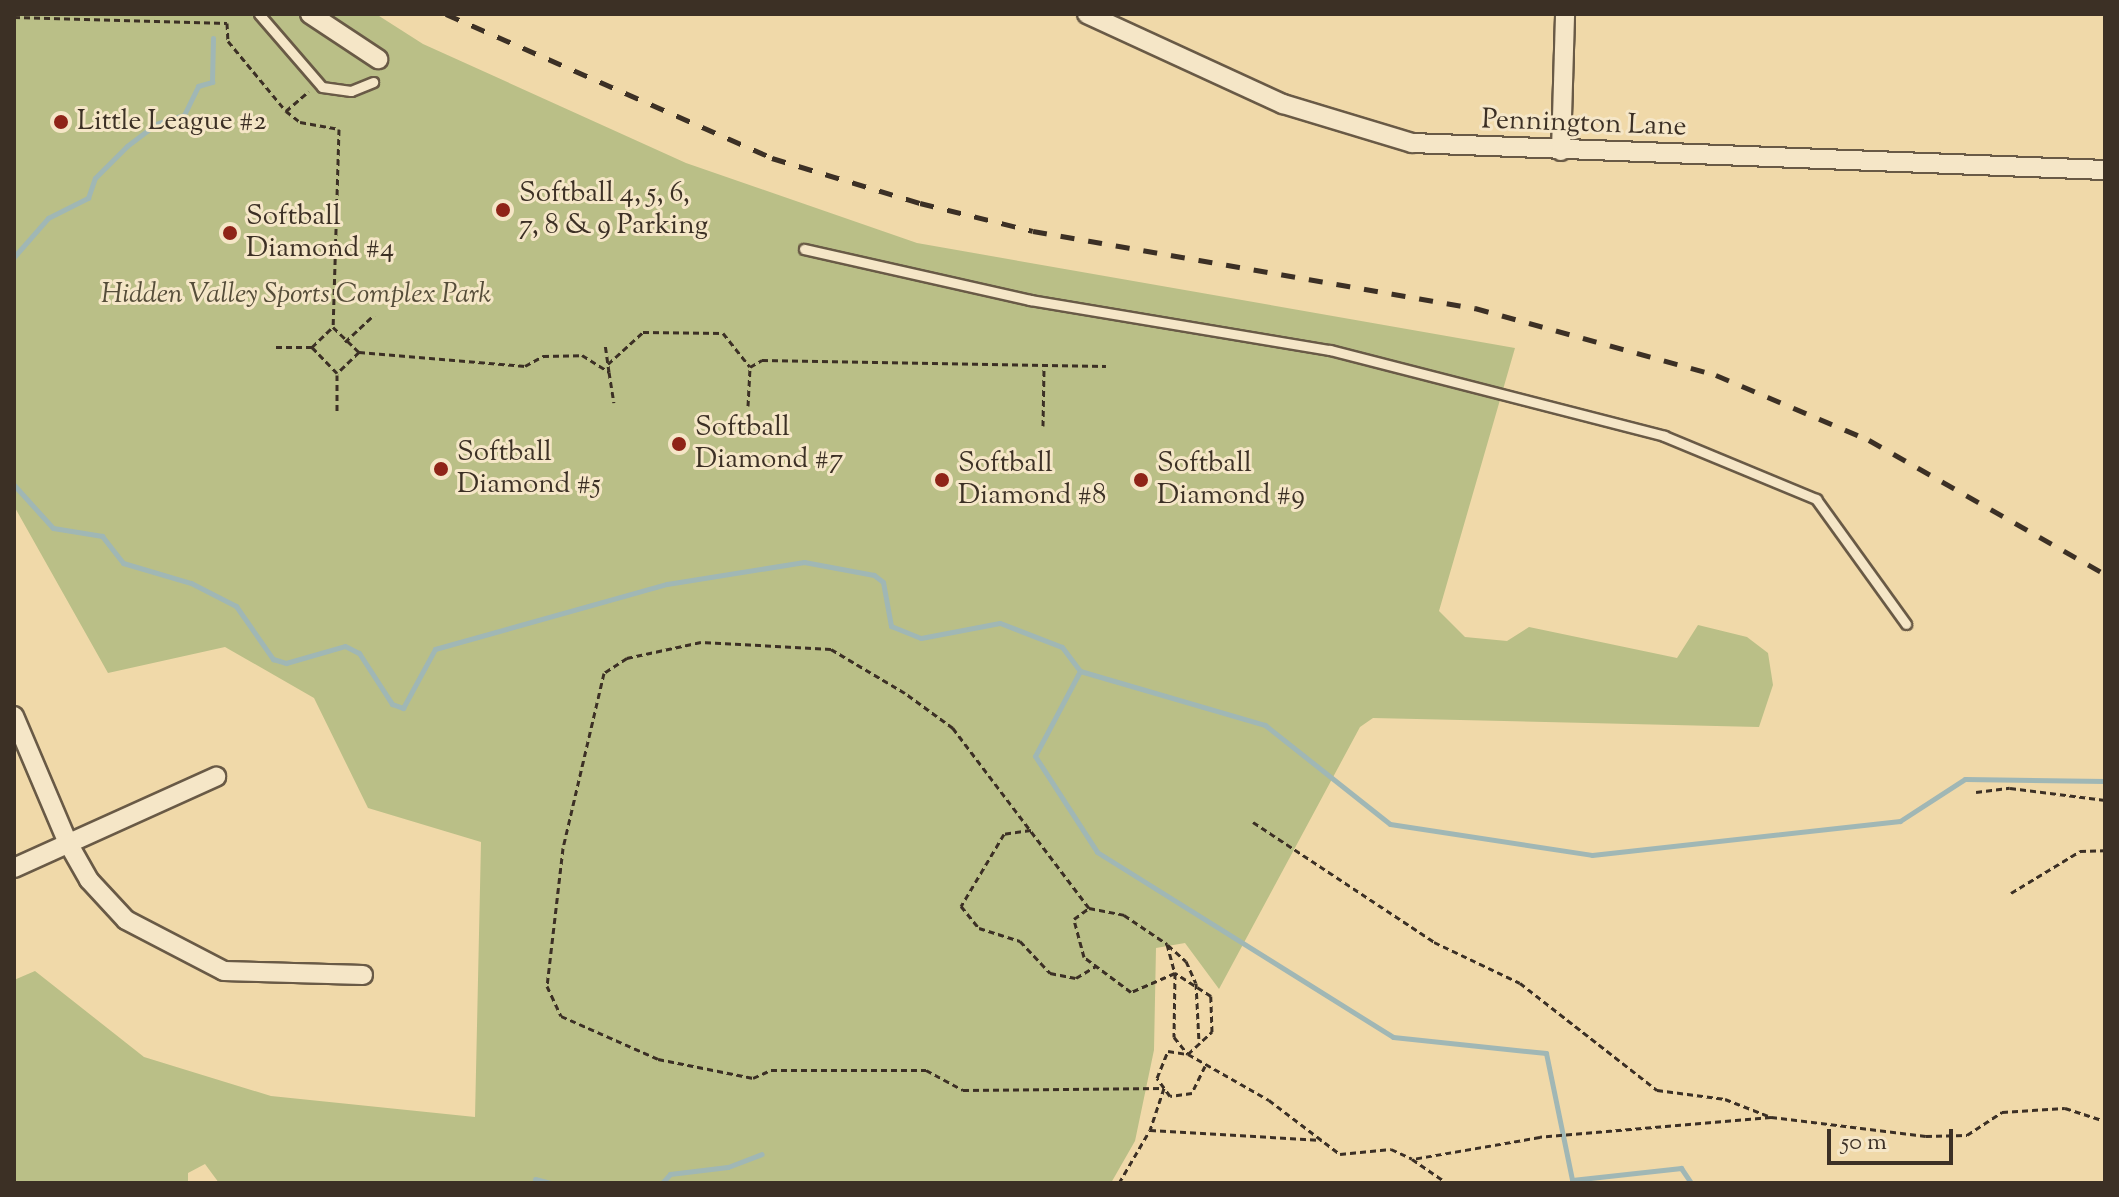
<!DOCTYPE html>
<html>
<head>
<meta charset="utf-8">
<style>
  body { margin:0 }
  #map { position:relative; width:2119px; height:1197px; overflow:hidden; background:#f0d9a9; font-family:"Sorts Mill Goudy",serif }
  div>[style] { position:absolute }
  [style*='--x'] { left:calc(var(--x)*1px); top:calc(var(--y)*1px); width:calc(var(--w)*1px); rotate:calc(var(--a)*1deg) }
  .green>* { inset:0; background:#babf87 }
  .stream>* { height:5px; margin:-2.5px; padding:0 2.5px; transform-origin:2.5px; border-radius:2.5px; background:#a0b7b5 }
  .path>* { height:3px; margin-top:-1.5px; transform-origin:0; background:repeating-linear-gradient(90deg,#3c3025 0 6px,transparent 0 10px) }
  .roads { filter:drop-shadow(2px 0 #695a46) drop-shadow(-2px 0 #695a46) drop-shadow(0 2px #695a46) drop-shadow(0 -2px #695a46) }
  .service>* { height:9px; margin:-4.5px; padding:0 4.5px; transform-origin:4.5px; border-radius:4.5px; background:#f5e6c7 }
  .minor>* { height:18px; margin:-9px; padding:0 9px; transform-origin:9px; border-radius:9px; background:#f5e6c7 }
  .rail>* { height:5px; margin-top:-2.5px; transform-origin:0; background:repeating-linear-gradient(90deg,#3c3025 0 14px,transparent 0 28px) }
  .dots>* { width:22px; height:22px; translate:-50% -50%; box-sizing:border-box; border:4px solid #f5e6c7; border-radius:50% }
  span { translate:-50% -50%; white-space:nowrap; text-align:center; line-height:1.15; -webkit-text-stroke:6px #f5e6c7; paint-order:stroke }
  .poi-label { font-size:28px; color:#3c3025 }
  .left { translate:0 -50%; text-align:left }
  .street-label { font-size:28px; color:#3c3025 }
  .park-label { font-size:28px; color:#554d39; font-style:italic }
  .frame { position:absolute; inset:0; border:16px solid #3c3025; pointer-events:none }
  .scale { position:absolute; left:1827px; top:1129px; width:126px; height:36px; box-sizing:border-box; border:4px solid #3c3025; border-top:0; padding-left:10px; font-size:24px; line-height:28px; white-space:nowrap; color:#3c3025; -webkit-text-stroke:6px #f5e6c7; paint-order:stroke }
</style>
</head>
<body>
<div id="map">
  <div class="green">
    <div style="clip-path:polygon(14px 14px,376px 14px,423px 44px,686px 163px,917px 243px,1515px 348px,1439px 611px,1465px 637px,1507px 641px,1529px 627px,1677px 658px,1698px 625px,1747px 637px,1768px 653px,1773px 685px,1759px 727px,1373px 718px,1360px 727px,1219px 989px,1185px 943px,1156px 948px,1154px 1050px,1135px 1141px,1111px 1183px,219px 1183px,205px 1164px,188px 1173px,188px 1183px,14px 1183px,14px 980px,35px 971px,144px 1057px,271px 1096px,475px 1117px,481px 842px,368px 808px,314px 698px,225px 647px,108px 673px,14px 506px)"></div>
  </div>
  <div class="stream">
    <div style="--x:14;--y:257;--w:52;--a:-48.9"></div>
    <div style="--x:48;--y:218;--w:45;--a:-26.6"></div>
    <div style="--x:88;--y:198;--w:21;--a:-71"></div>
    <div style="--x:95;--y:178;--w:45;--a:-45"></div>
    <div style="--x:127;--y:146;--w:36;--a:-37"></div>
    <div style="--x:156;--y:124;--w:29;--a:-18"></div>
    <div style="--x:184;--y:115;--w:32;--a:-64"></div>
    <div style="--x:198;--y:86;--w:15;--a:-16"></div>
    <div style="--x:212;--y:82;--w:44;--a:-88.7"></div>
    <div style="--x:14;--y:485;--w:58;--a:47.8"></div>
    <div style="--x:53;--y:528;--w:50;--a:9.3"></div>
    <div style="--x:102;--y:536;--w:34;--a:52"></div>
    <div style="--x:123;--y:563;--w:71;--a:16.4"></div>
    <div style="--x:191;--y:583;--w:51;--a:27.1"></div>
    <div style="--x:236;--y:606;--w:65;--a:55.1"></div>
    <div style="--x:273;--y:659;--w:14;--a:17"></div>
    <div style="--x:286;--y:663;--w:61;--a:-16.1"></div>
    <div style="--x:345;--y:646;--w:16;--a:27"></div>
    <div style="--x:359;--y:653;--w:61;--a:57.1"></div>
    <div style="--x:392;--y:704;--w:12;--a:20"></div>
    <div style="--x:403;--y:708;--w:67;--a:-61.5"></div>
    <div style="--x:435;--y:649;--w:241;--a:-15.7"></div>
    <div style="--x:667;--y:584;--w:139;--a:-9.1"></div>
    <div style="--x:804;--y:562;--w:71;--a:10.5"></div>
    <div style="--x:874;--y:575;--w:11;--a:38"></div>
    <div style="--x:883;--y:582;--w:45;--a:79.7"></div>
    <div style="--x:891;--y:626;--w:32;--a:22"></div>
    <div style="--x:921;--y:638;--w:80;--a:-10.8"></div>
    <div style="--x:1000;--y:623;--w:66;--a:21.2"></div>
    <div style="--x:1062;--y:647;--w:30;--a:53"></div>
    <div style="--x:1080;--y:671;--w:96;--a:117.9"></div>
    <div style="--x:1035;--y:756;--w:114;--a:57.1"></div>
    <div style="--x:1097;--y:852;--w:349;--a:32"></div>
    <div style="--x:1393;--y:1037;--w:154;--a:6"></div>
    <div style="--x:1546;--y:1053;--w:130;--a:78.4"></div>
    <div style="--x:1572;--y:1180;--w:110;--a:-6.3"></div>
    <div style="--x:1681;--y:1168;--w:18;--a:56"></div>
    <div style="--x:1080;--y:671;--w:193;--a:16.3"></div>
    <div style="--x:1265;--y:725;--w:159;--a:38.4"></div>
    <div style="--x:1390;--y:824;--w:204;--a:8.7"></div>
    <div style="--x:1592;--y:855;--w:310;--a:-6.3"></div>
    <div style="--x:1900;--y:821;--w:77;--a:-32.9"></div>
    <div style="--x:1965;--y:779;--w:140;--a:0.8"></div>
    <div style="--x:535;--y:1179;--w:16;--a:14"></div>
    <div style="--x:662;--y:1183;--w:12;--a:-48"></div>
    <div style="--x:670;--y:1174;--w:58;--a:-6.9"></div>
    <div style="--x:728;--y:1167;--w:36;--a:-21"></div>
  </div>
  <div class="path">
    <div style="--x:14;--y:17;--w:213;--a:1.6"></div>
    <div style="--x:227;--y:23;--w:18;--a:87"></div>
    <div style="--x:228;--y:41;--w:91;--a:50.4"></div>
    <div style="--x:286;--y:111;--w:18;--a:38"></div>
    <div style="--x:300;--y:122;--w:40;--a:10"></div>
    <div style="--x:339;--y:129;--w:198;--a:91.7"></div>
    <div style="--x:333;--y:327;--w:36;--a:44"></div>
    <div style="--x:359;--y:352;--w:30;--a:136"></div>
    <div style="--x:337;--y:373;--w:36;--a:-134"></div>
    <div style="--x:312;--y:347;--w:29;--a:-44"></div>
    <div style="--x:286;--y:111;--w:30;--a:-41"></div>
    <div style="--x:345;--y:342;--w:40;--a:-43"></div>
    <div style="--x:276;--y:347;--w:36;--a:0"></div>
    <div style="--x:359;--y:352;--w:167;--a:4.8"></div>
    <div style="--x:525;--y:366;--w:21;--a:-29"></div>
    <div style="--x:543;--y:356;--w:39;--a:-1"></div>
    <div style="--x:582;--y:355;--w:32;--a:32"></div>
    <div style="--x:609;--y:372;--w:28;--a:-98"></div>
    <div style="--x:608;--y:364;--w:47;--a:-42.4"></div>
    <div style="--x:643;--y:332;--w:80;--a:0.7"></div>
    <div style="--x:723;--y:333;--w:43;--a:51.5"></div>
    <div style="--x:750;--y:367;--w:14;--a:-30"></div>
    <div style="--x:762;--y:360;--w:344;--a:1"></div>
    <div style="--x:609;--y:372;--w:31;--a:81"></div>
    <div style="--x:748;--y:406;--w:39;--a:-87"></div>
    <div style="--x:337;--y:411;--w:36;--a:-90"></div>
    <div style="--x:1043;--y:426;--w:60;--a:-89"></div>
    <div style="--x:1976;--y:792;--w:34;--a:-7"></div>
    <div style="--x:2010;--y:788;--w:96;--a:7.2"></div>
    <div style="--x:1253;--y:822;--w:217;--a:33.5"></div>
    <div style="--x:1434;--y:942;--w:95;--a:25.5"></div>
    <div style="--x:1520;--y:983;--w:174;--a:38"></div>
    <div style="--x:1657;--y:1090;--w:69;--a:7.5"></div>
    <div style="--x:1725;--y:1099;--w:49;--a:21.4"></div>
    <div style="--x:1771;--y:1117;--w:232;--a:175.1"></div>
    <div style="--x:1540;--y:1137;--w:130;--a:170.2"></div>
    <div style="--x:1412;--y:1159;--w:42;--a:34.4"></div>
    <div style="--x:1031;--y:830;--w:27;--a:172"></div>
    <div style="--x:1004;--y:834;--w:84;--a:120.8"></div>
    <div style="--x:961;--y:906;--w:28;--a:51"></div>
    <div style="--x:979;--y:928;--w:43;--a:17.6"></div>
    <div style="--x:1020;--y:941;--w:44;--a:46.8"></div>
    <div style="--x:1050;--y:973;--w:26;--a:11"></div>
    <div style="--x:1076;--y:978;--w:23;--a:-31"></div>
    <div style="--x:2011;--y:893;--w:81;--a:-31.3"></div>
    <div style="--x:2080;--y:851;--w:25;--a:-2"></div>
    <div style="--x:1089;--y:908;--w:226;--a:-127.1"></div>
    <div style="--x:953;--y:728;--w:59;--a:-143.9"></div>
    <div style="--x:905;--y:693;--w:86;--a:-149.3"></div>
    <div style="--x:831;--y:649;--w:130;--a:-176.9"></div>
    <div style="--x:701;--y:642;--w:76;--a:167.8"></div>
    <div style="--x:627;--y:658;--w:27;--a:147"></div>
    <div style="--x:604;--y:673;--w:180;--a:103.2"></div>
    <div style="--x:563;--y:848;--w:139;--a:96.6"></div>
    <div style="--x:547;--y:986;--w:33;--a:65"></div>
    <div style="--x:561;--y:1016;--w:106;--a:23.9"></div>
    <div style="--x:658;--y:1059;--w:97;--a:11.3"></div>
    <div style="--x:753;--y:1078;--w:20;--a:-24"></div>
    <div style="--x:771;--y:1070;--w:155;--a:0"></div>
    <div style="--x:926;--y:1070;--w:42;--a:28.4"></div>
    <div style="--x:963;--y:1090;--w:201;--a:-0.6"></div>
    <div style="--x:1164;--y:1088;--w:44;--a:108.4"></div>
    <div style="--x:1150;--y:1130;--w:172;--a:3.3"></div>
    <div style="--x:1168;--y:945;--w:24;--a:42"></div>
    <div style="--x:1186;--y:961;--w:24;--a:66"></div>
    <div style="--x:1196;--y:983;--w:60;--a:87.1"></div>
    <div style="--x:1205;--y:1066;--w:30;--a:116"></div>
    <div style="--x:1192;--y:1093;--w:22;--a:172"></div>
    <div style="--x:1170;--y:1096;--w:22;--a:-126"></div>
    <div style="--x:1157;--y:1078;--w:29;--a:-68"></div>
    <div style="--x:1168;--y:1051;--w:20;--a:9"></div>
    <div style="--x:1188;--y:1054;--w:33;--a:-43"></div>
    <div style="--x:1212;--y:1032;--w:36;--a:-92"></div>
    <div style="--x:1211;--y:996;--w:43;--a:-147.4"></div>
    <div style="--x:1175;--y:973;--w:48;--a:156.6"></div>
    <div style="--x:1131;--y:992;--w:59;--a:-143.3"></div>
    <div style="--x:1084;--y:957;--w:39;--a:-105"></div>
    <div style="--x:1074;--y:919;--w:19;--a:-36"></div>
    <div style="--x:1089;--y:908;--w:36;--a:11"></div>
    <div style="--x:1124;--y:915;--w:52;--a:34"></div>
    <div style="--x:1167;--y:944;--w:30;--a:75"></div>
    <div style="--x:1175;--y:973;--w:64;--a:90.9"></div>
    <div style="--x:1174;--y:1037;--w:22;--a:51"></div>
    <div style="--x:1188;--y:1054;--w:93;--a:29.6"></div>
    <div style="--x:1269;--y:1100;--w:89;--a:37.3"></div>
    <div style="--x:1340;--y:1154;--w:51;--a:-5.6"></div>
    <div style="--x:1391;--y:1149;--w:23;--a:25"></div>
    <div style="--x:1771;--y:1117;--w:156;--a:7"></div>
    <div style="--x:1926;--y:1136;--w:41;--a:-1.4"></div>
    <div style="--x:1967;--y:1135;--w:42;--a:-33.3"></div>
    <div style="--x:2002;--y:1112;--w:63;--a:-3.6"></div>
    <div style="--x:2065;--y:1108;--w:42;--a:18"></div>
    <div style="--x:1119;--y:1183;--w:61;--a:-59.7"></div>
  </div>
  <div class="roads">
    <div class="service">
      <div style="--x:259;--y:14;--w:96;--a:49.2"></div>
      <div style="--x:322;--y:87;--w:29;--a:8"></div>
      <div style="--x:351;--y:91;--w:24;--a:-22"></div>
      <div style="--x:804;--y:249;--w:232;--a:12.7"></div>
      <div style="--x:1030;--y:300;--w:304;--a:9.5"></div>
      <div style="--x:1330;--y:350;--w:345;--a:14.4"></div>
      <div style="--x:1664;--y:436;--w:165;--a:22.5"></div>
      <div style="--x:1816;--y:499;--w:154;--a:54.2"></div>
    </div>
    <div class="minor">
      <div style="--x:310;--y:14;--w:82;--a:33.5"></div>
      <div style="--x:1087;--y:14;--w:216;--a:24.7"></div>
      <div style="--x:1283;--y:104;--w:135;--a:16.8"></div>
      <div style="--x:1412;--y:143;--w:694;--a:2.23"></div>
      <div style="--x:1561;--y:151;--w:137;--a:-88.3"></div>
      <div style="--x:14;--y:716;--w:138;--a:67"></div>
      <div style="--x:68;--y:843;--w:43;--a:60.4"></div>
      <div style="--x:89;--y:880;--w:54;--a:47.2"></div>
      <div style="--x:126;--y:920;--w:110;--a:27.5"></div>
      <div style="--x:224;--y:971;--w:139;--a:1.6"></div>
      <div style="--x:14;--y:868;--w:222;--a:-24.3"></div>
    </div>
  </div>
  <div class="rail">
    <div style="--x:446;--y:14;--w:356;--a:23.8"></div>
    <div style="--x:772;--y:158;--w:155;--a:16.9"></div>
    <div style="--x:920;--y:203;--w:116;--a:13.9"></div>
    <div style="--x:1033;--y:231;--w:449;--a:9.9"></div>
    <div style="--x:1475;--y:308;--w:250;--a:15.5"></div>
    <div style="--x:1716;--y:375;--w:166;--a:23"></div>
    <div style="--x:1869;--y:440;--w:271;--a:29.6"></div>
  </div>
  <div class="dots">
    <div style="left:61px;top:122px;background:#8f2418"></div>
    <div style="left:503px;top:210px;background:#8f2418"></div>
    <div style="left:230px;top:233px;background:#8f2418"></div>
    <div style="left:679px;top:444px;background:#8f2418"></div>
    <div style="left:441px;top:469px;background:#8f2418"></div>
    <div style="left:942px;top:480px;background:#8f2418"></div>
    <div style="left:1141px;top:480px;background:#8f2418"></div>
  </div>
  <div class="poi-label">
    <span class="left" style="left:77px;top:122px">Little League #2</span>
    <span class="left" style="left:519px;top:210px">Softball 4, 5, 6,<br>7, 8 &amp; 9 Parking</span>
    <span class="left" style="left:246px;top:233px">Softball<br>Diamond #4</span>
    <span class="left" style="left:695px;top:444px">Softball<br>Diamond #7</span>
    <span class="left" style="left:457px;top:469px">Softball<br>Diamond #5</span>
    <span class="left" style="left:958px;top:480px">Softball<br>Diamond #8</span>
    <span class="left" style="left:1157px;top:480px">Softball<br>Diamond #9</span>
  </div>
  <div class="street-label">
    <span style="left:1584px;top:124px;rotate:2deg">Pennington Lane</span>
  </div>
  <div class="park-label">
    <span style="left:296px;top:295px">Hidden Valley Sports Complex Park</span>
  </div>
  <div class="frame"></div>
  <div class="scale">50 m</div>
</div>
</body>
</html>
